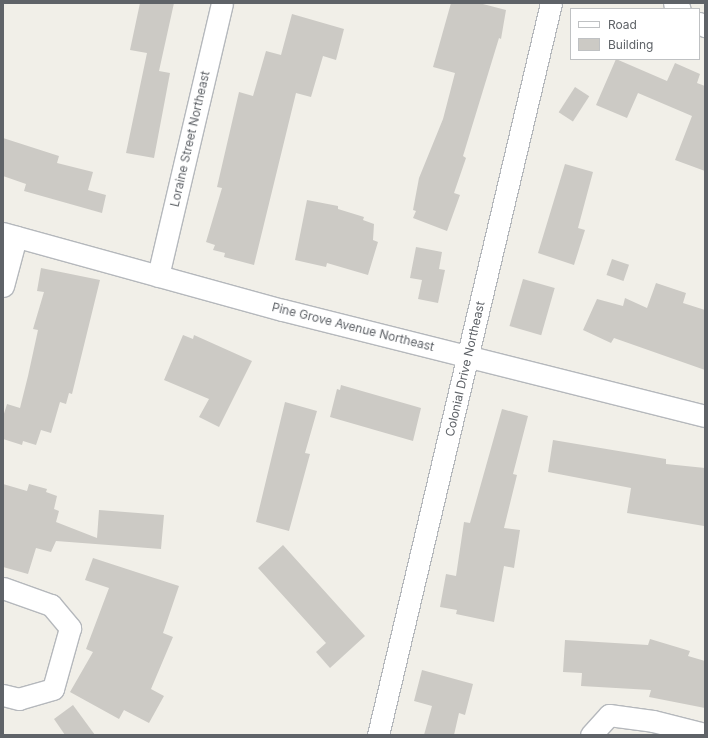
<!DOCTYPE html>
<html>
<head>
<meta charset="utf-8">
<style>
  body { margin:0 }
  #map { position:relative; width:708px; height:738px; overflow:hidden; background:#f1efe8; font-family:Inter,sans-serif }
  div>[style] { position:absolute }
  [style*='--x'] { left:calc(var(--x)*1px); top:calc(var(--y)*1px); width:calc(var(--w)*1px); rotate:calc(var(--a)*1deg) }
  .building>* { inset:0; background:#cccac5; transform-origin:0 0 }
  .roads { filter:drop-shadow(1px 0 #b5b8bc) drop-shadow(-1px 0 #b5b8bc) drop-shadow(0 1px #b5b8bc) drop-shadow(0 -1px #b5b8bc) }
  .minor>* { height:21px; margin:-10.5px; padding:0 10.5px; transform-origin:10.5px; border-radius:10.5px; background:#fff }
  span { translate:-50% -50%; white-space:nowrap; text-align:center; line-height:1.15; -webkit-text-stroke:4px #fff; paint-order:stroke }
  .street-label { font-size:12px; color:#5f6368 }
  .frame { position:absolute; inset:0; border:4px solid #5f6368; pointer-events:none }
  .legend { position:absolute; left:570px; top:8px; width:130px; height:52px; box-sizing:border-box; background:#fff; border:1px solid #bfc1c3; margin:0; padding:5px 7px; list-style:none; font-size:12px; color:#5f6368 }
  .legend li { display:flex; align-items:center; gap:8px; height:20px }
  .legend b { width:20px; border:1px solid #bfc1c3 }
</style>
</head>
<body>
<div id="map">
  <div class="building">
    <div style="clip-path:polygon(140px 3px,174px 3px,159px 71px,170px 73px,154px 158px,126px 153px,147px 53px,130px 50px)"></div>
    <div style="clip-path:polygon(451px 3px,479px 3px,506px 10px,501px 39px,499px 38px,463px 156px,466px 158px,454px 193px,460px 195px,447px 231px,413px 218px,416px 211px,413px 210px,419px 178px,443px 119px,455px 73px,433px 67px)"></div>
    <div style="clip-path:polygon(292px 14px,344px 29px,336px 60px,323px 56px,311px 97px,296px 93px,254px 265px,224px 257px,225px 253px,213px 250px,215px 245px,206px 242px,222px 188px,217px 187px,239px 92px,253px 96px,266px 51px,281px 55px)"></div>
    <div style="clip-path:polygon(616px 59px,667px 81px,675px 63px,700px 74px,697px 83px,705px 86px,705px 171px,675px 160px,692px 116px,638px 93px,627px 118px,596px 105px)"></div>
    <div style="left:575px;top:87px;width:17px;height:30px;rotate:33deg"></div>
    <div style="clip-path:polygon(3px 138px,59px 156px,57px 163px,93px 172px,88px 190px,106px 195px,102px 213px,24px 191px,26px 184px,3px 176px)"></div>
    <div style="clip-path:polygon(565px 164px,593px 172px,578px 228px,585px 230px,574px 265px,538px 253px)"></div>
    <div style="clip-path:polygon(307px 200px,338px 206px,338px 209px,364px 217px,363px 220px,374px 224px,373px 240px,378px 242px,368px 275px,327px 263px,326px 267px,295px 260px)"></div>
    <div style="clip-path:polygon(416px 247px,442px 252px,439px 269px,445px 270px,438px 303px,418px 299px,422px 280px,410px 278px)"></div>
    <div style="left:612px;top:259px;width:18px;height:17px;rotate:19deg"></div>
    <div style="clip-path:polygon(41px 268px,100px 280px,72px 394px,69px 393px,66px 404px,60px 402px,51px 433px,41px 430px,36px 445px,23px 441px,22px 445px,3px 439px,3px 417px,7px 404px,20px 408px,28px 376px,38px 330px,33px 329px,44px 292px,37px 291px)"></div>
    <div style="left:523px;top:279px;width:33px;height:49px;rotate:16deg"></div>
    <div style="clip-path:polygon(656px 283px,686px 293px,683px 303px,705px 310px,705px 370px,614px 338px,611px 343px,583px 330px,597px 299px,623px 306px,625px 298px,647px 308px)"></div>
    <div style="clip-path:polygon(183px 335px,193px 339px,194px 335px,252px 361px,219px 427px,199px 417px,209px 399px,164px 380px)"></div>
    <div style="clip-path:polygon(341px 385px,421px 408px,413px 441px,330px 417px,337px 389px,340px 390px)"></div>
    <div style="clip-path:polygon(285px 402px,317px 411px,305px 453px,310px 454px,289px 531px,256px 522px)"></div>
    <div style="clip-path:polygon(502px 409px,528px 416px,513px 474px,517px 475px,504px 528px,520px 530px,514px 568px,504px 566px,494px 622px,456px 614px,457px 610px,440px 607px,446px 574px,456px 576px,464px 522px,470px 523px)"></div>
    <div style="clip-path:polygon(553px 440px,666px 459px,666px 464px,705px 468px,704px 526px,627px 513px,631px 488px,548px 472px)"></div>
    <div style="clip-path:polygon(3px 484px,27px 491px,29px 484px,47px 489px,46px 492px,57px 496px,54px 509px,59px 511px,56px 522px,97px 538px,99px 510px,164px 515px,161px 549px,56px 541px,51px 552px,36px 548px,28px 574px,3px 567px)"></div>
    <div style="clip-path:polygon(283px 545px,365px 636px,330px 668px,316px 652px,326px 643px,258px 568px)"></div>
    <div style="clip-path:polygon(93px 558px,179px 586px,163px 633px,173px 637px,151px 689px,164px 696px,149px 723px,124px 710px,119px 719px,70px 692px,93px 652px,86px 649px,109px 588px,85px 580px)"></div>
    <div style="clip-path:polygon(650px 639px,690px 651px,688px 656px,705px 661px,705px 708px,649px 697px,651px 690px,581px 686px,582px 673px,563px 672px,565px 640px,648px 645px)"></div>
    <div style="clip-path:polygon(422px 670px,473px 684px,465px 715px,459px 713px,454px 735px,424px 735px,432px 706px,414px 701px)"></div>
    <div style="clip-path:polygon(73px 705px,95px 735px,65px 735px,54px 719px)"></div>
  </div>
  <div class="roads">
    <div class="minor">
      <div style="--x:674;--y:3;--w:8;--a:45"></div>
      <div style="--x:699;--y:23;--w:7;--a:27"></div>
      <div style="--x:3;--y:233;--w:290;--a:15.4"></div>
      <div style="--x:283;--y:310;--w:435;--a:14.1"></div>
      <div style="--x:158;--y:276;--w:280;--a:-76.8"></div>
      <div style="--x:3;--y:286;--w:51;--a:-75.1"></div>
      <div style="--x:3;--y:588;--w:51;--a:19.5"></div>
      <div style="--x:51;--y:605;--w:30;--a:50"></div>
      <div style="--x:70;--y:628;--w:63;--a:105.6"></div>
      <div style="--x:53;--y:689;--w:35;--a:164"></div>
      <div style="--x:19;--y:699;--w:16;--a:-166"></div>
      <div style="--x:378;--y:735;--w:752;--a:-76.7"></div>
      <div style="--x:591;--y:735;--w:27;--a:-48"></div>
      <div style="--x:609;--y:715;--w:44;--a:7.8"></div>
      <div style="--x:653;--y:721;--w:54;--a:14"></div>
    </div>
  </div>
  <div class="street-label">
    <span style="left:190px;top:139px;rotate:-77deg">Loraine Street Northeast</span>
    <span style="left:353px;top:327px;rotate:14deg">Pine Grove Avenue Northeast</span>
    <span style="left:465px;top:369px;rotate:-77deg">Colonial Drive Northeast</span>
  </div>
  <div class="frame"></div>
  <ul class="legend">
  <li><b style="height:5px;background:#fff"></b>Road</li>
  <li><b style="height:11px;background:#cccac5"></b>Building</li>
  </ul>
</div>
</body>
</html>
